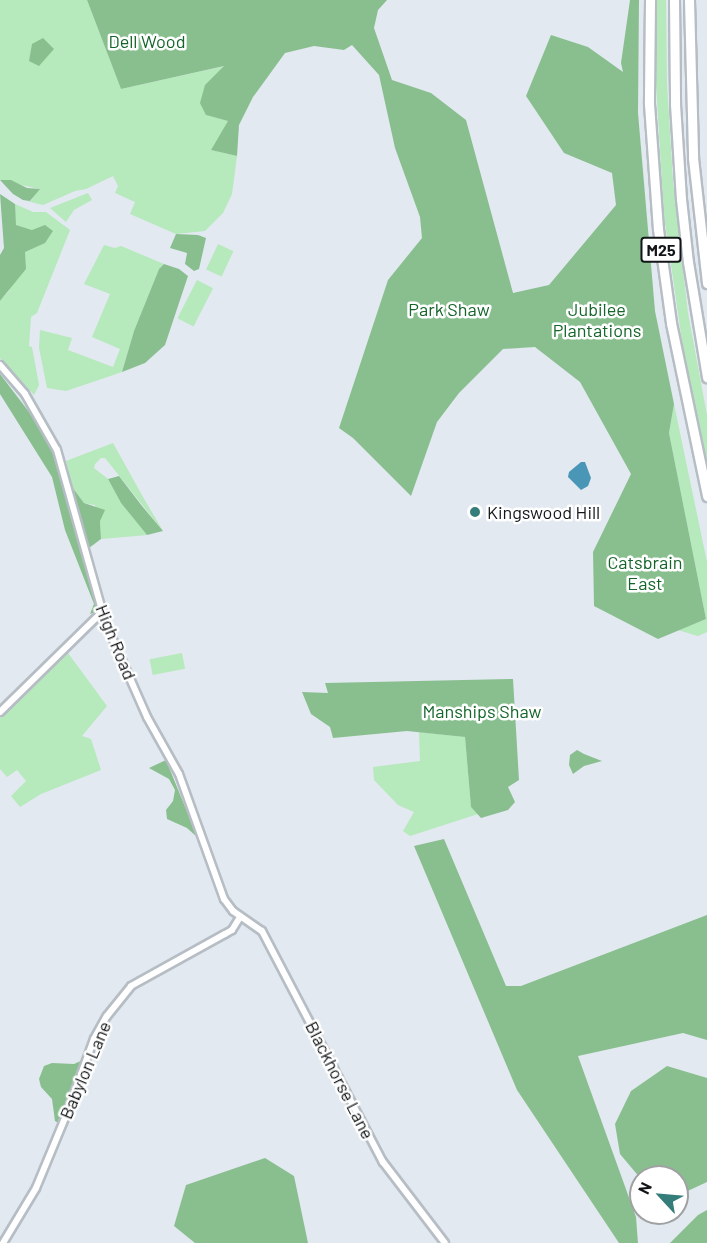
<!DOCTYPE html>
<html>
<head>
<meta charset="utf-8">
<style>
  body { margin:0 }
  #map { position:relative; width:707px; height:1243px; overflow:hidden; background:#e2e9f0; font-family:Barlow,sans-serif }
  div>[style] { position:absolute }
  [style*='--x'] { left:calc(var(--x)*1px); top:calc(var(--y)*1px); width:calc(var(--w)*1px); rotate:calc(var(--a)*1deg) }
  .green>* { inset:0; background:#b6e9bb; transform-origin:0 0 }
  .forest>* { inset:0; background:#89bf8f }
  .water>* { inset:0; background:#4996b6 }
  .roads { filter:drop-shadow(2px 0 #b6bdc4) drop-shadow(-2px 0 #b6bdc4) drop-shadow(0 2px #b6bdc4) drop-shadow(0 -2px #b6bdc4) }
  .minor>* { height:6px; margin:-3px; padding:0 3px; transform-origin:3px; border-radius:3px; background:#fff }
  .highway>* { height:9px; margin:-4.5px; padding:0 4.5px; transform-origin:4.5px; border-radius:4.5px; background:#fff }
  .dots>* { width:16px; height:16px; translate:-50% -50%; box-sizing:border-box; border:3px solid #fff; border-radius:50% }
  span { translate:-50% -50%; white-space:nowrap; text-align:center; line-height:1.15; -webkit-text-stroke:5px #fff; paint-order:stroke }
  .shield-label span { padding:2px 4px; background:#fff; border:2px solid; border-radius:4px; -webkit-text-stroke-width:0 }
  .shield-label { font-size:16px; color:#121517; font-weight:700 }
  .park-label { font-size:18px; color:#146529 }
  .poi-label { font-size:18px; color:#121517 }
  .left { translate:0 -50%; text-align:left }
  .street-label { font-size:18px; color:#121517 }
  .north { position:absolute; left:629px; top:1165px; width:60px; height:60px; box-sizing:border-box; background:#fff; border:2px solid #a0a1a2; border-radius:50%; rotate:296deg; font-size:16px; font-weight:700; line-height:24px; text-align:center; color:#121517 }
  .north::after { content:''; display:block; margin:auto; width:21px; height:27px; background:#357d7a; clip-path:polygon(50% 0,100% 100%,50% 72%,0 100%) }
</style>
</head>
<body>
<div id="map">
  <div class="green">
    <div style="clip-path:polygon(0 0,87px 0,121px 89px,225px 66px,206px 115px,229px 121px,211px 150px,237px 156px,232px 194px,223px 213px,205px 231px,176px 234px,130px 214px,135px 202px,115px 193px,118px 186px,113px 176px,86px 189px,75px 191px,43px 205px,23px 200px,31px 201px,39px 189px,0 180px)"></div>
    <div style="clip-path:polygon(657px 0,666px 0,667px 83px,673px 181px,688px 313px,707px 415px,707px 465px,683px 348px,664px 216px,656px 84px)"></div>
    <div style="clip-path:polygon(88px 193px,92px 200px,74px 210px,66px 222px,50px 208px)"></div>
    <div style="clip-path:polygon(15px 204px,33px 212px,46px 212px,70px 230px,37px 313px,31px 317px,29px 346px,32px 347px,39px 385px,34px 395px,0 358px,0 301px,9px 291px,32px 230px,15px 225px)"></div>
    <div style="left:218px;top:244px;width:17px;height:28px;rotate:25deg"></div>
    <div style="clip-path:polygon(104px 245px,115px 248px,121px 246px,164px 264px,159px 269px,134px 331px,122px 372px,66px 391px,47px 388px,39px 348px,40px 330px,72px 338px,68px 350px,113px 367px,120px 349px,92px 337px,110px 294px,84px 284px)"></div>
    <div style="left:197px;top:280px;width:18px;height:43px;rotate:27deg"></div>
    <div style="clip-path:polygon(674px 404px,707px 562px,707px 632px,698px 636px,678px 630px,706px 619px,669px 433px)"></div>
    <div style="clip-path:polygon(113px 443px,143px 497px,163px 531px,105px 458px,101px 458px,95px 464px,94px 468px,108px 479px,121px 503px,147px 535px,101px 539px,100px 521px,95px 505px,84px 503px,72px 487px,66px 461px)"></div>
    <div style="clip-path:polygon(68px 653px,107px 706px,82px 736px,91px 739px,101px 770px,41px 794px,20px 807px,11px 796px,26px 781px,17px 770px,7px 777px,0 769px,0 718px)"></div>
    <div style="left:182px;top:653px;width:16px;height:33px;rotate:79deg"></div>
    <div style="clip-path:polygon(419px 732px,465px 737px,471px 807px,478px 814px,410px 836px,403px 831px,414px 812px,398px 805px,374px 780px,373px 767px,420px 761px)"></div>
  </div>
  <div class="forest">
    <div style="clip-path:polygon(87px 0,387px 0,378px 10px,374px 28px,392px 80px,431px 93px,466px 120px,513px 293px,549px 285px,616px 205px,612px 173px,564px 153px,526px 96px,551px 35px,588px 47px,623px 72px,621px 63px,630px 0,639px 0,638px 113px,655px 311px,674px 404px,669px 433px,706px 619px,658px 639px,594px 606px,593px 552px,631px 474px,580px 382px,535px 347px,503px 349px,459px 393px,437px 422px,411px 496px,353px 438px,339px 428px,388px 280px,422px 238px,420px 217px,395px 148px,379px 75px,352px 45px,344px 50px,314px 46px,285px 53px,253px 97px,239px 125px,237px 156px,211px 150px,228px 121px,206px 115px,200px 103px,205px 85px,224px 66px,121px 89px)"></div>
    <div style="clip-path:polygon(43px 38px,54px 49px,39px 66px,29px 61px,32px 44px)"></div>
    <div style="clip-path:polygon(0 180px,11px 180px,27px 188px,40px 189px,30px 201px,23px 200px,13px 194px)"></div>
    <div style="clip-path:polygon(0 194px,15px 204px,16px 225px,32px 230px,45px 225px,53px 231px,45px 243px,25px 252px,26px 269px,0 301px,0 255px,4px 248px)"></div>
    <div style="clip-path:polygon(176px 234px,198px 235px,206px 238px,199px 269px,194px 271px,185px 264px,187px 253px,170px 248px)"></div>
    <div style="clip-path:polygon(164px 264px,179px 269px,188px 276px,165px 345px,145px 363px,122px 372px,134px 331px,159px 269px)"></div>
    <div style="clip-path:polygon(0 374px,42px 429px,60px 470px,98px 611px,90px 614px,94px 604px,65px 530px,52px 477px,0 394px)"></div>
    <div style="clip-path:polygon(119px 476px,142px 506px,163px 531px,147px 535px,121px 503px,108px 479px)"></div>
    <div style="clip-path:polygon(72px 487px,84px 503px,105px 510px,100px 521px,101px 539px,89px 548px)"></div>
    <div style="clip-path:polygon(513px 679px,519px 780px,508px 787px,515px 802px,508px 810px,481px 818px,471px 807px,465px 737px,407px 731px,333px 738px,330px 727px,311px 714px,302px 692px,328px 693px,325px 683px)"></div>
    <div style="clip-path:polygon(577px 750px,584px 754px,602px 761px,584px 766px,573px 774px,569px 765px,570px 755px)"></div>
    <div style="clip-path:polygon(166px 760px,188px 814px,197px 837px,187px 828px,167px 819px,166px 810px,173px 801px,175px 790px,169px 779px,149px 768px)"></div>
    <div style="clip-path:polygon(444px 839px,506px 986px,521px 986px,707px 915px,707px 1040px,683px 1033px,578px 1056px,636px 1217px,638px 1243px,619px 1243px,517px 1090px,414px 846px)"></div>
    <div style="clip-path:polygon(85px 1059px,60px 1124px,55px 1121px,52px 1099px,41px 1087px,39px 1079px,44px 1066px,52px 1063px,74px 1064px)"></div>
    <div style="clip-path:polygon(667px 1066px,707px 1078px,707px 1182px,679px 1195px,677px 1194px,677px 1177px,641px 1179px,620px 1154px,615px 1124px,631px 1091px)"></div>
    <div style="clip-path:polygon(265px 1158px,294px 1176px,308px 1243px,195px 1243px,174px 1226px,186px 1185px)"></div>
    <div style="clip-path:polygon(707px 1210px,707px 1243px,670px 1243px,698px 1215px)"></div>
  </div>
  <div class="water">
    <div style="clip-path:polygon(581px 462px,585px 462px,591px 478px,588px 486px,581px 490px,568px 477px,569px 472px)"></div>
  </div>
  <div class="roads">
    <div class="minor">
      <div style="--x:0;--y:365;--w:38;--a:49"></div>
      <div style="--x:25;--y:394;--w:64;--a:60.3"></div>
      <div style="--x:57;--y:450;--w:181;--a:74.3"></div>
      <div style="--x:106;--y:624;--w:102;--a:66.2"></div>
      <div style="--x:147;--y:717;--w:65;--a:60.7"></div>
      <div style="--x:179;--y:774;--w:133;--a:70.2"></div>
      <div style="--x:224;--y:899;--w:15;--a:53"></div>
      <div style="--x:233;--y:911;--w:35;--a:35"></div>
      <div style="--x:262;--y:931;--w:261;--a:62.4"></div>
      <div style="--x:383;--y:1162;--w:102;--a:52.6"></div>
      <div style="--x:0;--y:712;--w:143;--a:-44.4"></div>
      <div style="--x:3;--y:1243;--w:64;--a:-59"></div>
      <div style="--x:36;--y:1188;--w:81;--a:-67.5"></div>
      <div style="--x:67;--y:1113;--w:79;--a:-70"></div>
      <div style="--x:94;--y:1039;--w:26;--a:-61"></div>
      <div style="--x:107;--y:1016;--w:38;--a:-51"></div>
      <div style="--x:131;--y:986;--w:107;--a:-29"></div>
      <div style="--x:225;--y:934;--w:8;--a:-30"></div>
      <div style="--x:232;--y:930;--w:15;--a:-58"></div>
    </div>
    <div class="highway">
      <div style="--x:650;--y:0;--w:104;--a:90.6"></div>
      <div style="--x:649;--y:104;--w:125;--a:85.9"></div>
      <div style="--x:658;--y:229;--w:95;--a:82.1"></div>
      <div style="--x:671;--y:323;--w:177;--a:78.2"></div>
      <div style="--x:674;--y:0;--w:104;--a:89.4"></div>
      <div style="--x:675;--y:104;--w:95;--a:86.4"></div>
      <div style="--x:681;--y:199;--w:63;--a:83.7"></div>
      <div style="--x:688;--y:262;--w:117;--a:80.6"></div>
      <div style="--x:689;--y:0;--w:158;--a:88.5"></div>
      <div style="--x:693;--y:158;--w:126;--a:83.6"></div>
    </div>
  </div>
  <div class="dots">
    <div style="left:475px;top:512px;background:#357d7a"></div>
  </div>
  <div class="shield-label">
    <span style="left:661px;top:250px">M25</span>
  </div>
  <div class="park-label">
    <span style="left:147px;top:41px">Dell Wood</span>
    <span style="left:449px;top:309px">Park Shaw</span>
    <span style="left:597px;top:320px">Jubilee<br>Plantations</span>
    <span style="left:645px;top:573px">Catsbrain<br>East</span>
    <span style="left:482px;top:711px">Manships Shaw</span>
  </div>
  <div class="poi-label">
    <span class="left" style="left:487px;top:512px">Kingswood Hill</span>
  </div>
  <div class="street-label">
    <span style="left:116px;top:642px;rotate:68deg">High Road</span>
    <span style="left:85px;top:1070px;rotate:-67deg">Babylon Lane</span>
    <span style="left:340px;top:1080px;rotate:63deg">Blackhorse Lane</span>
  </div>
  <div class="north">N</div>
</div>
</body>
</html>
